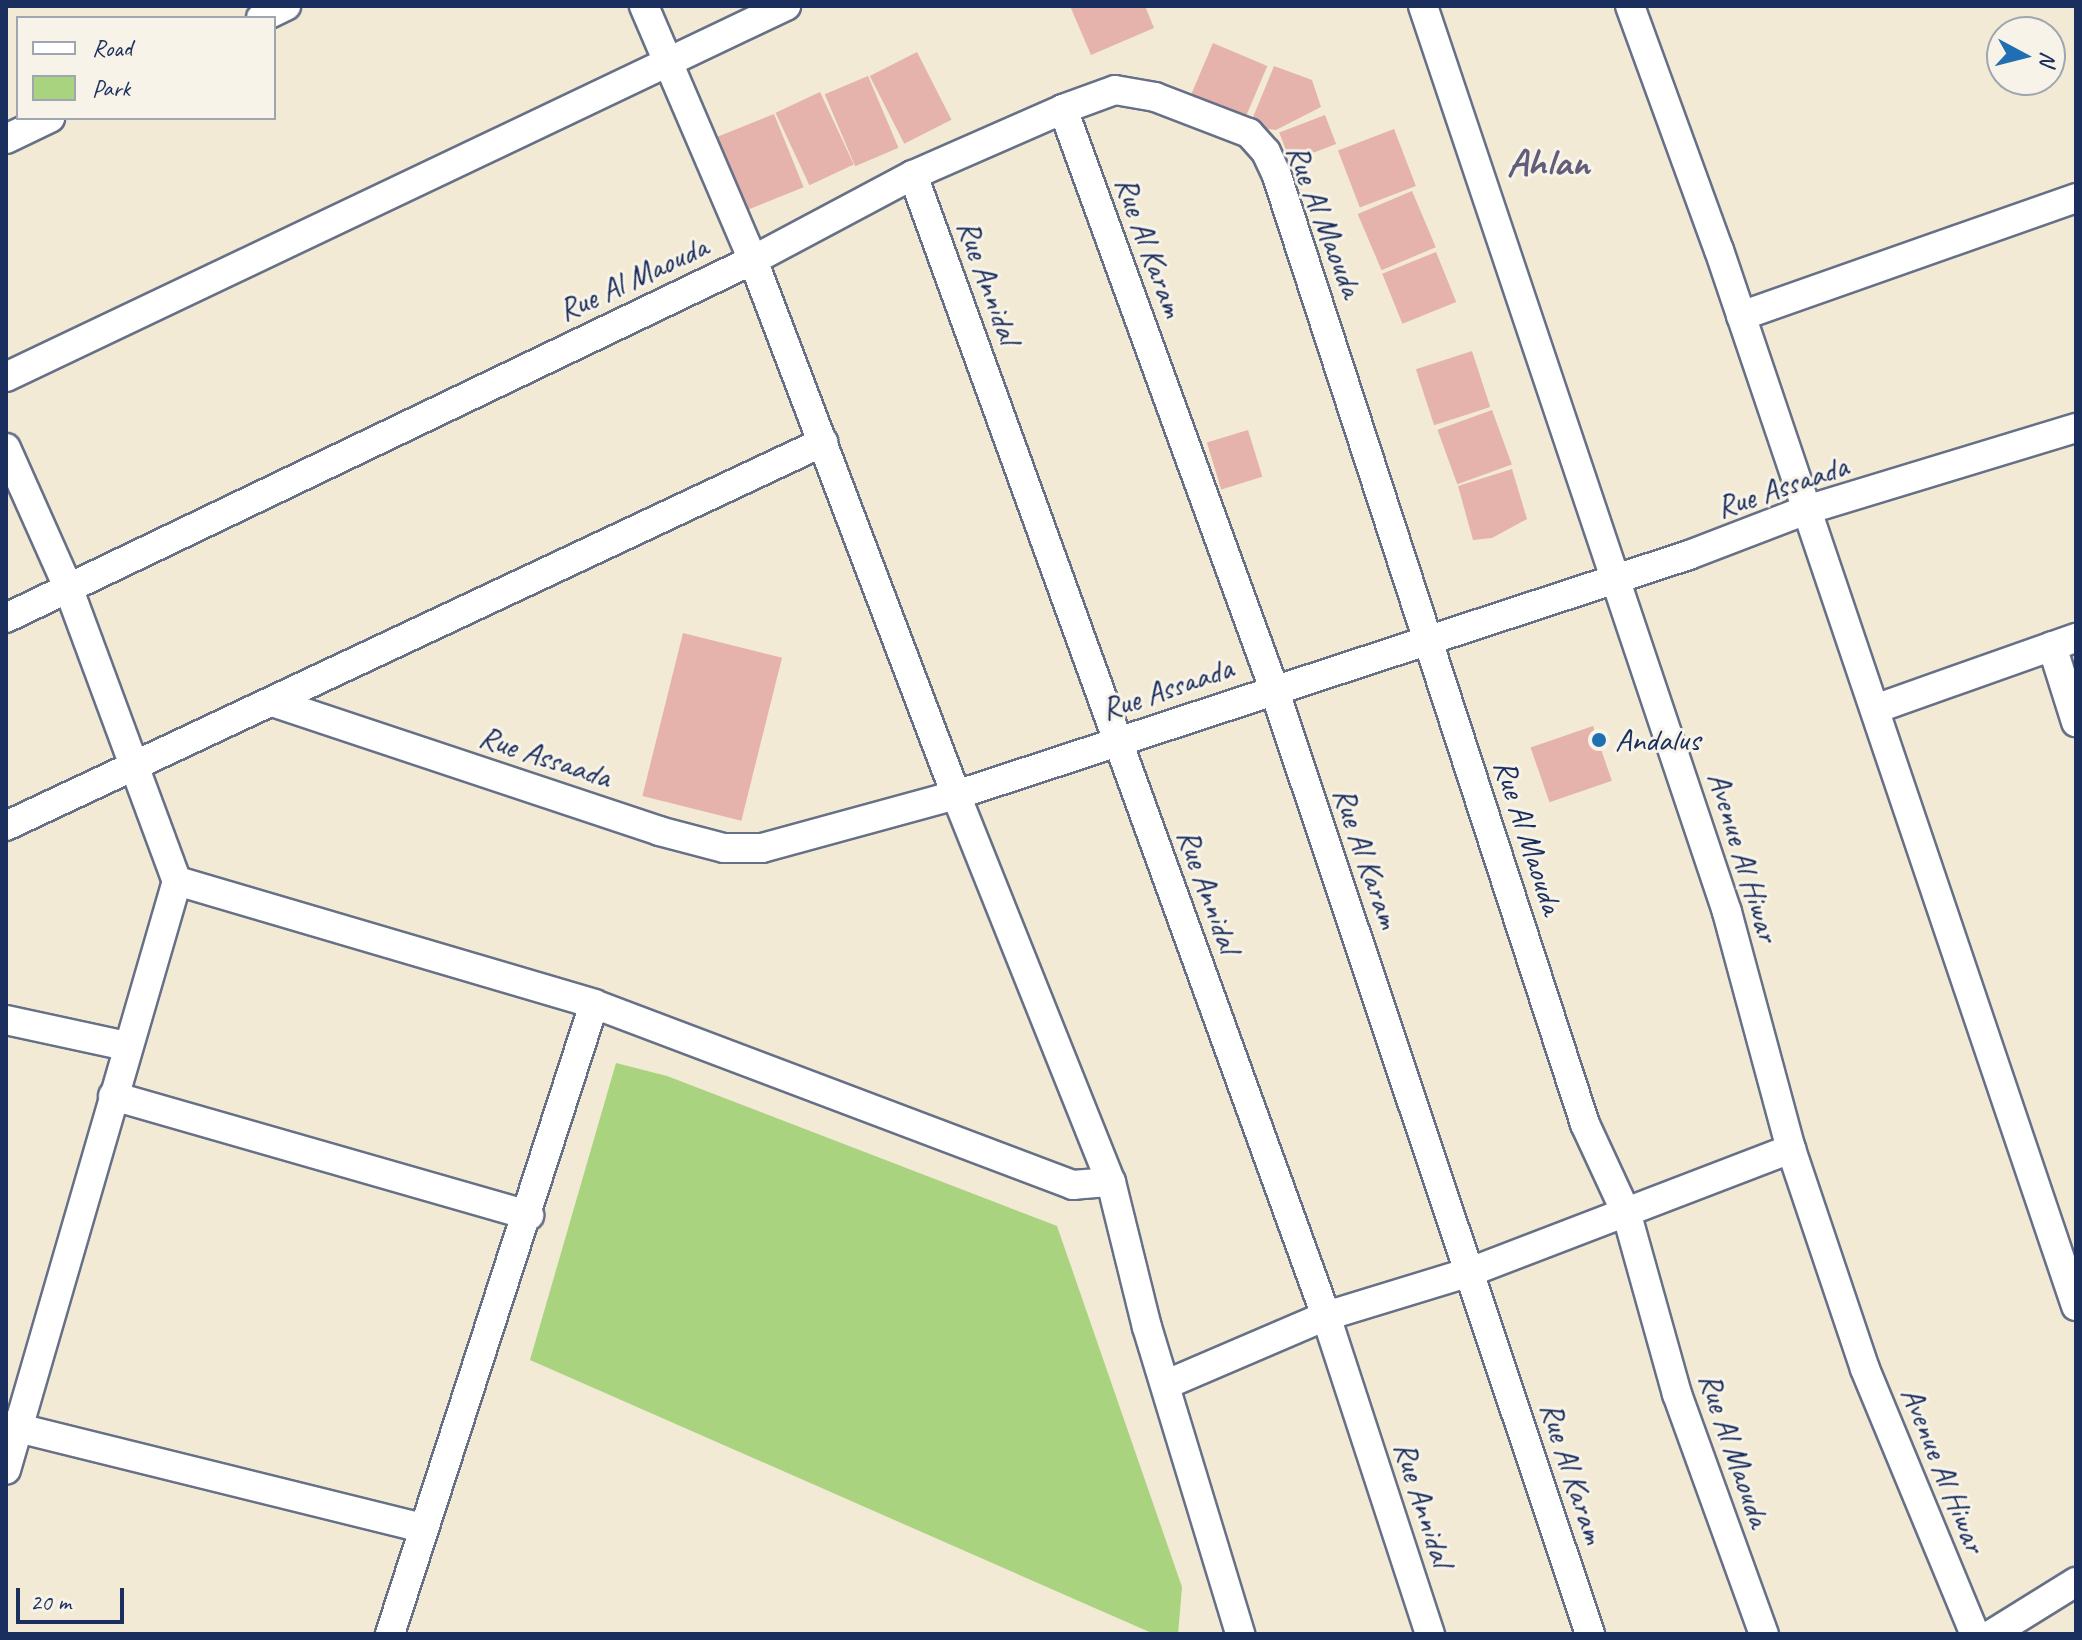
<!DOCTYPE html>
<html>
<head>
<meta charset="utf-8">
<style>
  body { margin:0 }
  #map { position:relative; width:2082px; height:1640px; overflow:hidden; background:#f2ead4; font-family:Caveat,sans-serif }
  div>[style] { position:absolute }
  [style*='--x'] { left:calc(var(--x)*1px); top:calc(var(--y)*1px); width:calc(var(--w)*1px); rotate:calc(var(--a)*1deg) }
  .green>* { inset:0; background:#a9d37f }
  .building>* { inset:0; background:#e5b3ab; transform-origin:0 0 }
  .roads { filter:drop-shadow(2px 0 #667087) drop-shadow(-2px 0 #667087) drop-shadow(0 2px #667087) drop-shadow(0 -2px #667087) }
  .street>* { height:28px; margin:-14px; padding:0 14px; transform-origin:14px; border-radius:14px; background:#fff }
  .dots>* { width:22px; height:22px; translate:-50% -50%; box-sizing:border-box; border:4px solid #f7f3e8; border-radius:50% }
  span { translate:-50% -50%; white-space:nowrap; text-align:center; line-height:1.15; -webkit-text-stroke:6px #f7f3e8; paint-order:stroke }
  .street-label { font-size:32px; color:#1b2f5e }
  .poi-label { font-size:32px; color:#1b2f5e }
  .left { translate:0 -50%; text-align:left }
  .district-label { font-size:40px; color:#625d79; font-weight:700 }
  .frame { position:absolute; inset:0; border:8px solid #1b2f5e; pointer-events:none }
  .legend { position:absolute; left:16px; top:16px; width:260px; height:104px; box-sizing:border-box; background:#f7f3e8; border:2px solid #9fa5b1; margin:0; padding:10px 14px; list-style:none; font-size:24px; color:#1b2f5e }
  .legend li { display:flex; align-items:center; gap:16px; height:40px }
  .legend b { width:40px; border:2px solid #9fa5b1 }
  .north { position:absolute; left:1986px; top:16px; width:80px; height:80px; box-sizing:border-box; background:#f7f3e8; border:2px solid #9fa5b1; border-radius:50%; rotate:97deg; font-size:22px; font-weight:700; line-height:32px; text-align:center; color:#1b2f5e }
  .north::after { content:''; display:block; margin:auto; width:28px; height:36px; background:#1f6fb2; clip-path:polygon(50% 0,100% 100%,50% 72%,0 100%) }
  .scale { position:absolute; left:16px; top:1588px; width:108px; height:36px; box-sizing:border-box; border:4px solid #1b2f5e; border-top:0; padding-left:10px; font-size:24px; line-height:28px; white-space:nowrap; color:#1b2f5e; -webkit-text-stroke:6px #f7f3e8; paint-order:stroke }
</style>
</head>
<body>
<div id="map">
  <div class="green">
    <div style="clip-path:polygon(616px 1063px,667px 1076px,1057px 1226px,1182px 1587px,1178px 1634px,1154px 1634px,530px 1360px)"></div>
  </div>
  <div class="building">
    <div style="clip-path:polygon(1070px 6px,1145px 6px,1154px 28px,1091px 55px)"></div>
    <div style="left:1213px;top:43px;width:59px;height:67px;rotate:23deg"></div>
    <div style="left:917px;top:52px;width:76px;height:53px;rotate:63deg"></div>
    <div style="clip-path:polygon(1274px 66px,1312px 80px,1321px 107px,1276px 130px,1249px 127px)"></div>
    <div style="left:868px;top:76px;width:78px;height:47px;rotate:67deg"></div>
    <div style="left:820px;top:92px;width:80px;height:49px;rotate:65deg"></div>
    <div style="left:774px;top:114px;width:79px;height:61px;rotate:68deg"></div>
    <div style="left:1325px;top:115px;width:31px;height:49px;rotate:69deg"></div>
    <div style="left:1394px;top:129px;width:61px;height:60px;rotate:69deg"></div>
    <div style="left:1412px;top:191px;width:61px;height:59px;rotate:67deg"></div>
    <div style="left:1436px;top:252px;width:54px;height:58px;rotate:68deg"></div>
    <div style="left:1472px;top:351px;width:59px;height:59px;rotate:72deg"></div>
    <div style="left:1492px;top:410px;width:58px;height:58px;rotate:70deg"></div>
    <div style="left:1248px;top:430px;width:49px;height:43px;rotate:73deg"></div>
    <div style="clip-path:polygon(1512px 469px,1527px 519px,1492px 538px,1473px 540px,1458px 486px)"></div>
    <div style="left:683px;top:633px;width:102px;height:168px;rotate:14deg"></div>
    <div style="left:1593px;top:726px;width:58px;height:66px;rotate:71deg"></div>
  </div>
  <div class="roads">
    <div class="street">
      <div style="--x:644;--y:6;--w:276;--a:66.8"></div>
      <div style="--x:753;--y:260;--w:572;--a:69.22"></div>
      <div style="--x:956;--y:795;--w:417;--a:68.2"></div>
      <div style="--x:1111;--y:1182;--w:149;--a:76.1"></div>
      <div style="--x:1147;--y:1327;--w:321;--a:73.1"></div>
      <div style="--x:1423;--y:6;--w:956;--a:71.45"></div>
      <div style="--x:1727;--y:912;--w:245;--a:74.9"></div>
      <div style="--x:1791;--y:1149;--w:232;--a:71.4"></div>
      <div style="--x:1865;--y:1369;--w:287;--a:67.5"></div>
      <div style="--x:1630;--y:6;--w:260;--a:70"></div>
      <div style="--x:1719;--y:250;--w:1115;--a:71.32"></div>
      <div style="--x:261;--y:18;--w:28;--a:-26"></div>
      <div style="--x:1063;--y:109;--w:617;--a:70.01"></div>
      <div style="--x:1274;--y:689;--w:996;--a:71.51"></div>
      <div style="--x:6;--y:139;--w:49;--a:-25.5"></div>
      <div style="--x:913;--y:175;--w:1213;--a:70.1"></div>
      <div style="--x:1326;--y:1316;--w:335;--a:71.9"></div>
      <div style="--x:1741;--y:316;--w:355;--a:-19.4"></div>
      <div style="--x:6;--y:377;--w:864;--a:-25.44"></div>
      <div style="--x:6;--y:448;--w:152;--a:66"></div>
      <div style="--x:68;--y:587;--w:314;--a:69.7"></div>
      <div style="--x:177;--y:881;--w:613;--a:106.19"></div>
      <div style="--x:6;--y:618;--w:828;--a:-25.61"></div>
      <div style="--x:753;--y:260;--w:181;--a:-28"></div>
      <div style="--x:913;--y:175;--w:164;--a:-23.7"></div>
      <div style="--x:1063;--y:109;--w:55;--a:-20.1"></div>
      <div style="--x:1115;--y:90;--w:41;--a:9.9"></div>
      <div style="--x:1155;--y:97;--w:101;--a:21"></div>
      <div style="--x:1249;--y:133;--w:25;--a:48"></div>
      <div style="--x:1266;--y:152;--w:26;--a:65"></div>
      <div style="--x:1277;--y:176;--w:997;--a:72"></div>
      <div style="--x:1585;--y:1124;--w:100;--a:65.2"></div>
      <div style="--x:1627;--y:1215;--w:186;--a:74.4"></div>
      <div style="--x:1677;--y:1394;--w:255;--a:70.1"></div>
      <div style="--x:2052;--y:646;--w:80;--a:72.5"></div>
      <div style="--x:275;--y:703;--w:405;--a:18.4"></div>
      <div style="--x:659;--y:831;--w:67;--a:14.7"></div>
      <div style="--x:724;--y:848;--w:38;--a:0"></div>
      <div style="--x:762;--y:848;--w:201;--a:-15.3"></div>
      <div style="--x:956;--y:795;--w:771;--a:-18.13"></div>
      <div style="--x:1689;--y:555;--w:125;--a:-21"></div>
      <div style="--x:1806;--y:510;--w:282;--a:-16.9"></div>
      <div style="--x:1875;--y:709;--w:213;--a:-19.5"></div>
      <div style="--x:6;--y:826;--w:903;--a:-25.17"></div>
      <div style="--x:177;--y:881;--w:435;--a:16.4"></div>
      <div style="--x:594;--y:1004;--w:512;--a:20.7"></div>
      <div style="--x:1073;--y:1185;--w:38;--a:-5"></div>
      <div style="--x:6;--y:1020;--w:123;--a:12.2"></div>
      <div style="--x:113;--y:1096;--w:433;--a:16"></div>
      <div style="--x:1167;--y:1384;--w:173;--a:-23.2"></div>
      <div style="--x:1326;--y:1316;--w:151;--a:-17"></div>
      <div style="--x:1470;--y:1272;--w:344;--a:-21"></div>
      <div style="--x:6;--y:1425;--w:428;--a:13.9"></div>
      <div style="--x:390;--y:1634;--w:662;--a:-72.06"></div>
      <div style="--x:1992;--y:1634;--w:99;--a:-31.8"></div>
    </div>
  </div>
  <div class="dots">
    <div style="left:1599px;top:740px;background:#1f6fb2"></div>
  </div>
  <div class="street-label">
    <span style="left:1324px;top:221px;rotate:69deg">Rue Al Maouda</span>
    <span style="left:1149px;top:247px;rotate:70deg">Rue Al Karam</span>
    <span style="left:633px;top:279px;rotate:-25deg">Rue Al Maouda</span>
    <span style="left:988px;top:282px;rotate:70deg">Rue Annidal</span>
    <span style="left:1782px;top:487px;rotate:-19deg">Rue Assaada</span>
    <span style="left:1167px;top:689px;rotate:-19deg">Rue Assaada</span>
    <span style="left:545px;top:757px;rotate:18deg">Rue Assaada</span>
    <span style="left:1528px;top:837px;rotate:72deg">Rue Al Maouda</span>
    <span style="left:1743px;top:857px;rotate:73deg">Avenue Al Hiwar</span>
    <span style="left:1366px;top:858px;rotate:71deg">Rue Al Karam</span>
    <span style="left:1208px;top:891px;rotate:70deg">Rue Annidal</span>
    <span style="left:1734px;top:1450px;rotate:71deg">Rue Al Maouda</span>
    <span style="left:1943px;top:1470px;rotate:68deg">Avenue Al Hiwar</span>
    <span style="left:1572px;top:1473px;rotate:72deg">Rue Al Karam</span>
    <span style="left:1423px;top:1504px;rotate:72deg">Rue Annidal</span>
  </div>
  <div class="poi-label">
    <span class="left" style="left:1615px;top:740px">Andalus</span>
  </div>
  <div class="district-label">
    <span style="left:1548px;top:162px">Ahlan</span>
  </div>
  <div class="frame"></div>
  <ul class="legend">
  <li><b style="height:10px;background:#fff"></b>Road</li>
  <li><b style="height:22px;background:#a9d37f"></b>Park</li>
  </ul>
  <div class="north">N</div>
  <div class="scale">20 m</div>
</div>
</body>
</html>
